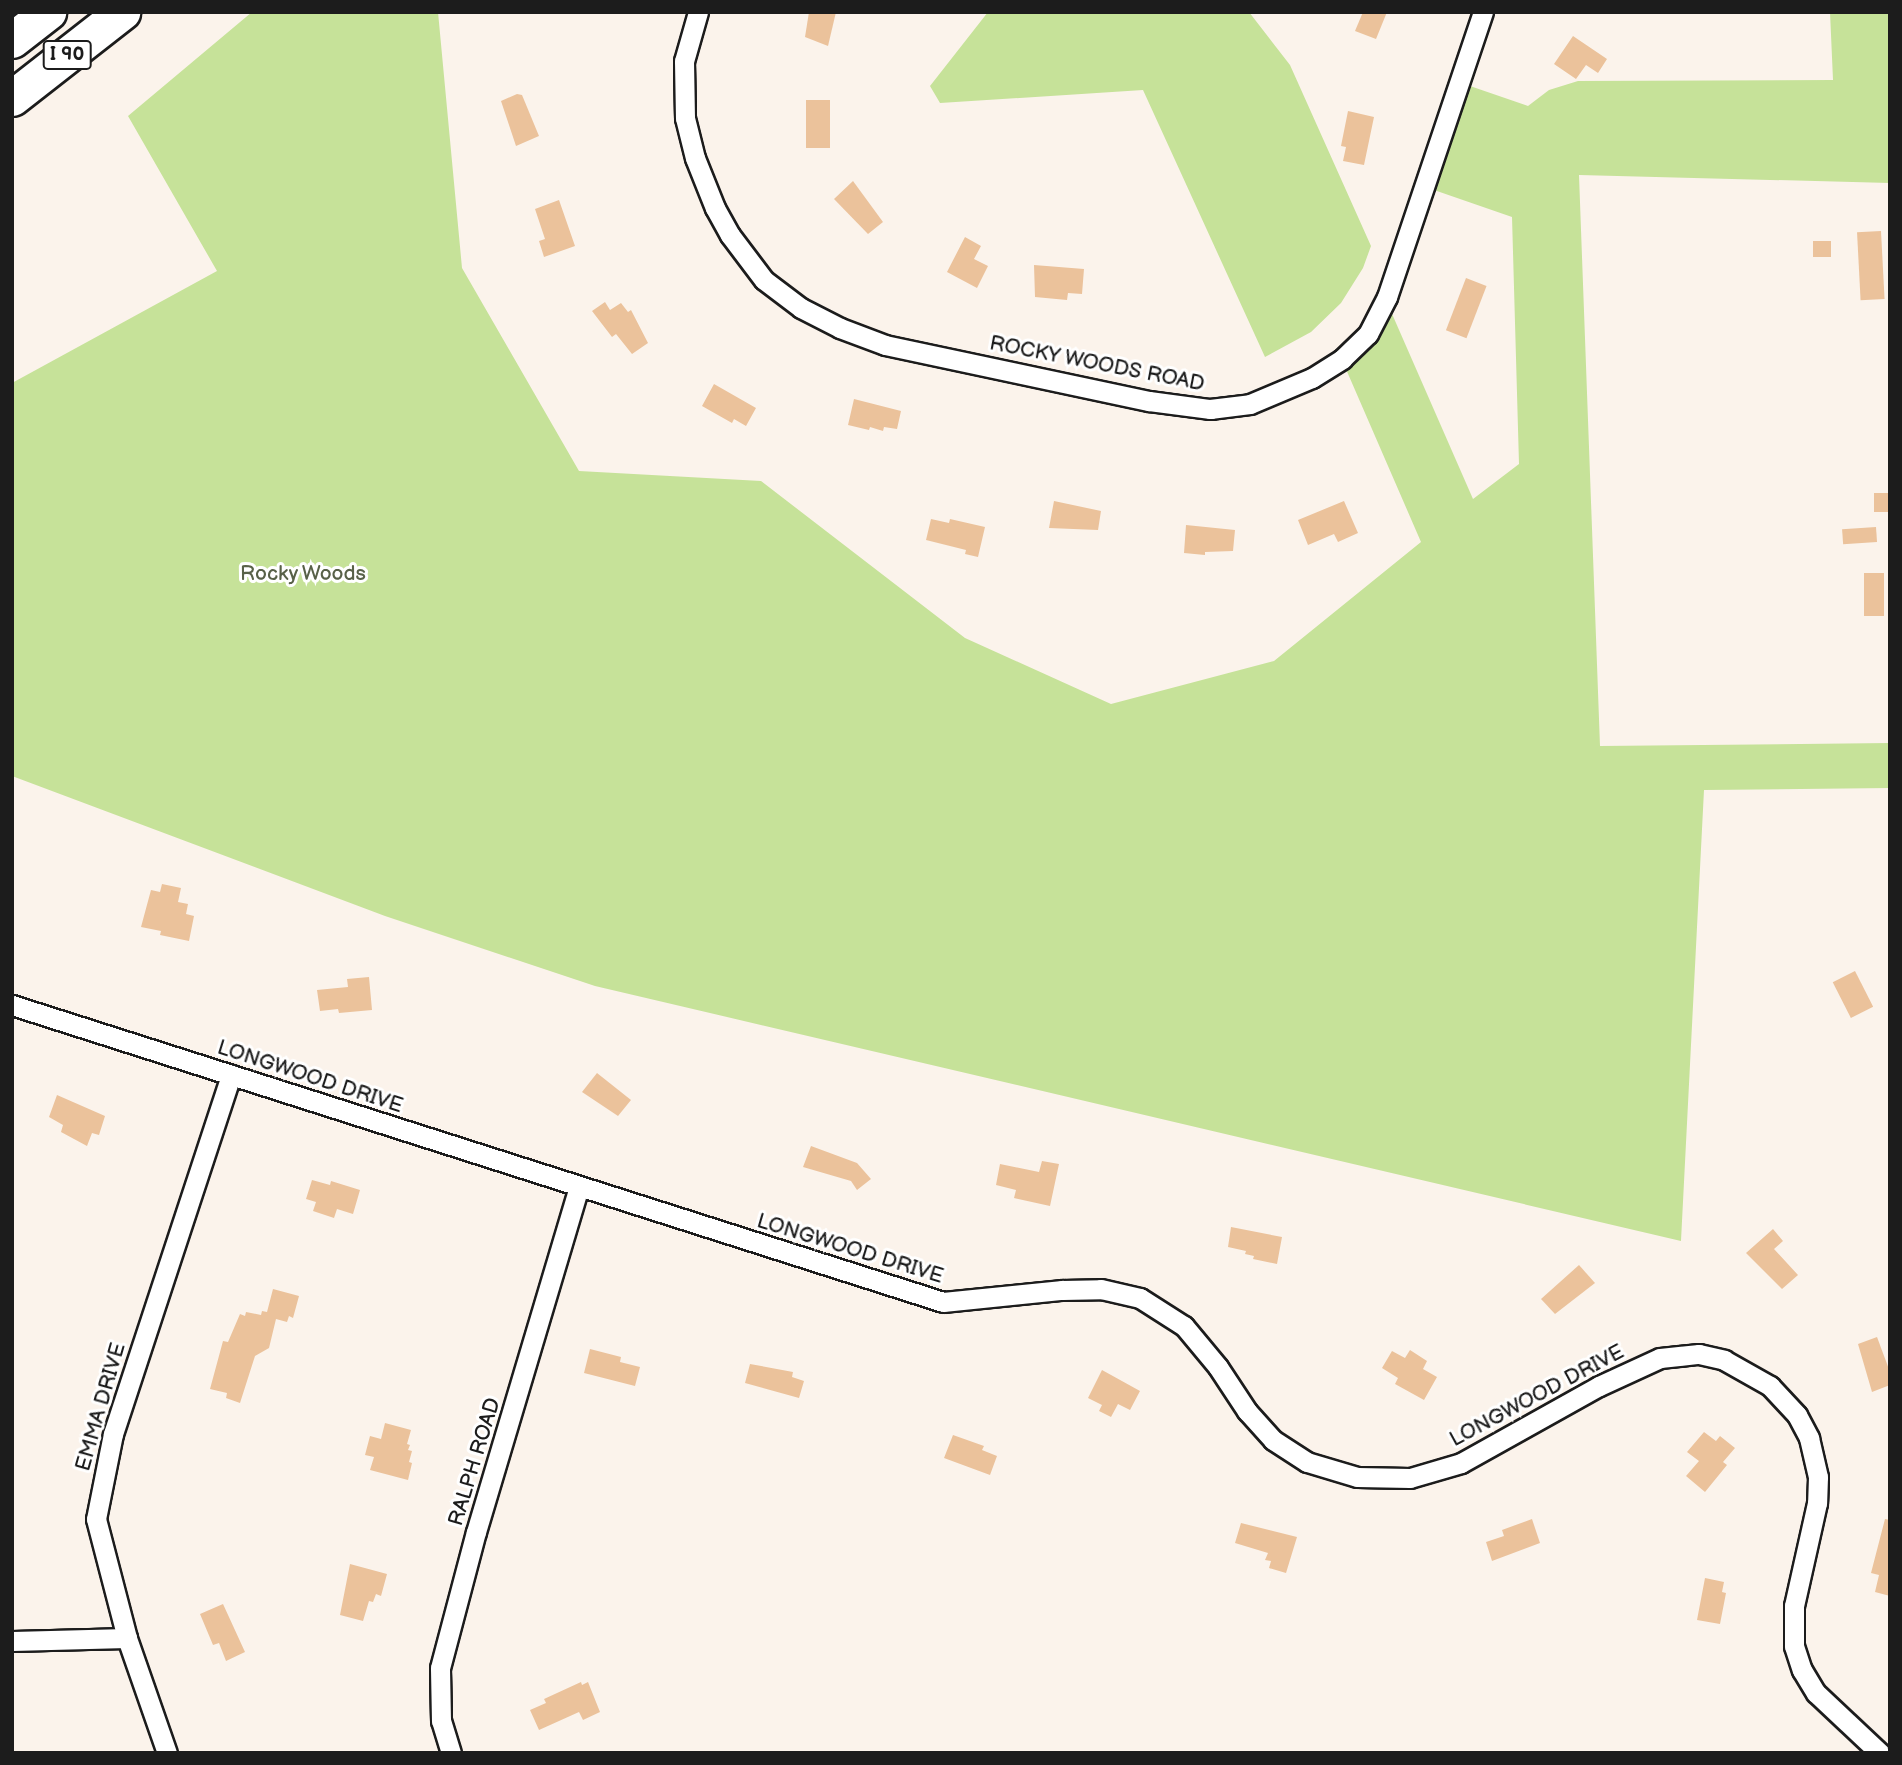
<!DOCTYPE html>
<html>
<head>
<meta charset="utf-8">
<style>
  body { margin:0 }
  #map { position:relative; width:1902px; height:1765px; overflow:hidden; background:#fbf3eb; font-family:"Balsamiq Sans",sans-serif }
  div>[style] { position:absolute }
  [style*='--x'] { left:calc(var(--x)*1px); top:calc(var(--y)*1px); width:calc(var(--w)*1px); rotate:calc(var(--a)*1deg) }
  .green>* { inset:0; background:#c6e299 }
  .building>* { inset:0; background:#ebc29b; transform-origin:0 0 }
  .roads { filter:drop-shadow(2px 0 #1c1c1c) drop-shadow(-2px 0 #1c1c1c) drop-shadow(0 2px #1c1c1c) drop-shadow(0 -2px #1c1c1c) }
  .minor>* { height:19px; margin:-9.5px; padding:0 9.5px; transform-origin:9.5px; border-radius:9.5px; background:#fff }
  .motorway>* { height:35px; margin:-17.5px; padding:0 17.5px; transform-origin:17.5px; border-radius:17.5px; background:#fff }
  span { translate:-50% -50%; white-space:nowrap; text-align:center; line-height:1.15; -webkit-text-stroke:6px #fff; paint-order:stroke }
  .shield-label span { padding:2px 5px; background:#fff; border:2px solid; border-radius:5px; -webkit-text-stroke-width:0 }
  .shield-label { font-size:19px; color:#1c1c1c; font-weight:700 }
  .street-label { font-size:21px; color:#1c1c1c }
  .park-label { font-size:21px; color:#586148 }
  .frame { position:absolute; inset:0; border:14px solid #1c1c1c; pointer-events:none }
</style>
</head>
<body>
<div id="map">
  <div class="green">
    <div style="clip-path:polygon(252px 12px,438px 12px,462px 268px,579px 471px,761px 481px,965px 638px,1111px 704px,1274px 661px,1421px 542px,1342px 360px,1389px 307px,1473px 499px,1519px 464px,1512px 217px,1434px 190px,1470px 86px,1528px 106px,1549px 90px,1578px 81px,1833px 80px,1830px 12px,1890px 12px,1890px 183px,1579px 175px,1600px 746px,1890px 743px,1890px 788px,1704px 790px,1681px 1241px,595px 986px,385px 916px,12px 776px,12px 383px,217px 271px,128px 116px)"></div>
    <div style="clip-path:polygon(988px 12px,1249px 12px,1290px 65px,1371px 246px,1363px 268px,1341px 303px,1311px 332px,1265px 357px,1143px 90px,940px 103px,930px 86px)"></div>
  </div>
  <div class="building">
    <div style="clip-path:polygon(809px 12px,836px 12px,828px 46px,805px 37px)"></div>
    <div style="clip-path:polygon(1363px 12px,1387px 12px,1376px 39px,1355px 31px)"></div>
    <div style="clip-path:polygon(1573px 36px,1607px 59px,1598px 73px,1586px 65px,1576px 79px,1554px 64px)"></div>
    <div style="clip-path:polygon(517px 94px,522px 95px,539px 136px,516px 146px,501px 101px)"></div>
    <div style="left:806px;top:100px;width:24px;height:48px"></div>
    <div style="clip-path:polygon(1348px 111px,1374px 117px,1364px 165px,1343px 161px,1346px 147px,1341px 146px)"></div>
    <div style="clip-path:polygon(853px 181px,883px 222px,868px 234px,834px 199px)"></div>
    <div style="clip-path:polygon(559px 200px,575px 246px,544px 257px,539px 241px,545px 239px,535px 209px)"></div>
    <div style="left:1881px;top:231px;width:68px;height:24px;rotate:87deg"></div>
    <div style="clip-path:polygon(965px 237px,981px 246px,974px 259px,988px 266px,977px 288px,947px 272px)"></div>
    <div style="left:1831px;top:241px;width:16px;height:18px;rotate:90deg"></div>
    <div style="clip-path:polygon(1034px 265px,1084px 269px,1082px 294px,1068px 293px,1067px 300px,1035px 297px)"></div>
    <div style="left:1466px;top:278px;width:22px;height:56px;rotate:21deg"></div>
    <div style="clip-path:polygon(605px 302px,610px 310px,621px 303px,628px 312px,631px 310px,648px 343px,632px 354px,616px 334px,612px 337px,592px 311px)"></div>
    <div style="clip-path:polygon(714px 384px,756px 408px,746px 426px,734px 419px,732px 423px,702px 406px)"></div>
    <div style="clip-path:polygon(854px 399px,901px 411px,897px 429px,884px 427px,883px 431px,870px 427px,869px 430px,848px 425px)"></div>
    <div style="left:1874px;top:493px;width:16px;height:19px"></div>
    <div style="clip-path:polygon(1054px 501px,1101px 511px,1098px 530px,1049px 528px)"></div>
    <div style="clip-path:polygon(1344px 501px,1358px 533px,1338px 542px,1334px 534px,1308px 545px,1298px 520px)"></div>
    <div style="clip-path:polygon(931px 519px,949px 523px,950px 519px,985px 527px,978px 557px,965px 554px,966px 550px,926px 540px)"></div>
    <div style="clip-path:polygon(1186px 525px,1235px 530px,1233px 551px,1205px 552px,1205px 555px,1184px 553px)"></div>
    <div style="left:1876px;top:527px;width:15px;height:34px;rotate:86deg"></div>
    <div style="left:1884px;top:573px;width:43px;height:20px;rotate:90deg"></div>
    <div style="clip-path:polygon(162px 884px,181px 888px,178px 902px,188px 904px,186px 914px,194px 916px,189px 941px,160px 935px,161px 931px,141px 927px,151px 890px,160px 892px)"></div>
    <div style="left:1855px;top:971px;width:40px;height:25px;rotate:63deg"></div>
    <div style="clip-path:polygon(369px 977px,372px 1010px,339px 1013px,338px 1009px,320px 1011px,317px 990px,348px 987px,347px 979px)"></div>
    <div style="clip-path:polygon(597px 1073px,631px 1100px,618px 1116px,582px 1092px)"></div>
    <div style="clip-path:polygon(57px 1095px,105px 1116px,99px 1135px,92px 1133px,87px 1146px,61px 1132px,63px 1125px,49px 1117px)"></div>
    <div style="clip-path:polygon(811px 1146px,857px 1163px,871px 1179px,857px 1190px,851px 1181px,803px 1167px)"></div>
    <div style="clip-path:polygon(1042px 1161px,1059px 1164px,1050px 1206px,1014px 1198px,1016px 1190px,996px 1185px,1000px 1164px,1039px 1172px)"></div>
    <div style="clip-path:polygon(312px 1180px,330px 1185px,331px 1181px,360px 1190px,353px 1214px,337px 1209px,334px 1218px,313px 1211px,316px 1202px,306px 1199px)"></div>
    <div style="clip-path:polygon(1231px 1227px,1282px 1237px,1277px 1264px,1253px 1259px,1254px 1256px,1245px 1254px,1246px 1251px,1228px 1247px)"></div>
    <div style="clip-path:polygon(1773px 1229px,1783px 1241px,1774px 1249px,1798px 1275px,1782px 1289px,1746px 1253px)"></div>
    <div style="clip-path:polygon(1579px 1265px,1595px 1283px,1555px 1314px,1541px 1299px)"></div>
    <div style="clip-path:polygon(273px 1289px,299px 1296px,293px 1318px,289px 1316px,287px 1322px,276px 1319px,269px 1348px,255px 1356px,240px 1403px,226px 1398px,227px 1393px,210px 1389px,223px 1341px,228px 1342px,240px 1314px,245px 1316px,246px 1312px,261px 1315px,262px 1311px,267px 1312px)"></div>
    <div style="clip-path:polygon(1877px 1337px,1890px 1372px,1890px 1385px,1872px 1392px,1858px 1344px)"></div>
    <div style="clip-path:polygon(590px 1349px,621px 1357px,620px 1362px,640px 1367px,635px 1386px,584px 1373px)"></div>
    <div style="clip-path:polygon(1410px 1350px,1427px 1361px,1423px 1369px,1437px 1377px,1424px 1400px,1395px 1384px,1398px 1378px,1382px 1368px,1392px 1351px,1405px 1358px)"></div>
    <div style="clip-path:polygon(750px 1364px,793px 1372px,792px 1377px,804px 1381px,799px 1398px,745px 1383px)"></div>
    <div style="clip-path:polygon(1102px 1370px,1140px 1391px,1130px 1410px,1118px 1404px,1111px 1417px,1099px 1411px,1102px 1405px,1088px 1398px)"></div>
    <div style="clip-path:polygon(385px 1423px,411px 1430px,407px 1444px,410px 1445px,408px 1450px,412px 1451px,409px 1462px,412px 1463px,408px 1480px,370px 1470px,374px 1457px,365px 1455px,370px 1436px,381px 1439px)"></div>
    <div style="clip-path:polygon(1704px 1432px,1716px 1441px,1720px 1436px,1735px 1448px,1723px 1462px,1727px 1465px,1705px 1492px,1686px 1476px,1699px 1461px,1687px 1452px)"></div>
    <div style="clip-path:polygon(953px 1435px,984px 1446px,982px 1450px,997px 1456px,990px 1475px,944px 1458px)"></div>
    <div style="clip-path:polygon(1532px 1519px,1540px 1543px,1492px 1561px,1486px 1542px,1504px 1536px,1502px 1530px)"></div>
    <div style="clip-path:polygon(1885px 1519px,1890px 1520px,1890px 1596px,1875px 1592px,1879px 1575px,1871px 1573px)"></div>
    <div style="clip-path:polygon(1241px 1523px,1297px 1537px,1286px 1573px,1269px 1568px,1271px 1561px,1265px 1560px,1268px 1553px,1235px 1543px)"></div>
    <div style="clip-path:polygon(350px 1564px,387px 1574px,381px 1596px,376px 1594px,373px 1602px,369px 1601px,363px 1621px,340px 1615px)"></div>
    <div style="clip-path:polygon(1705px 1578px,1724px 1582px,1722px 1592px,1726px 1593px,1720px 1624px,1697px 1620px)"></div>
    <div style="clip-path:polygon(223px 1604px,245px 1652px,226px 1661px,219px 1643px,213px 1645px,200px 1614px)"></div>
    <div style="clip-path:polygon(581px 1682px,582px 1685px,588px 1682px,600px 1712px,583px 1720px,579px 1712px,539px 1730px,530px 1710px,546px 1703px,544px 1699px)"></div>
  </div>
  <div class="roads">
    <div class="minor">
      <div style="--x:698;--y:12;--w:51;--a:105.9"></div>
      <div style="--x:684;--y:61;--w:57;--a:89"></div>
      <div style="--x:685;--y:118;--w:41;--a:76"></div>
      <div style="--x:695;--y:158;--w:54;--a:68.2"></div>
      <div style="--x:715;--y:208;--w:31;--a:61"></div>
      <div style="--x:730;--y:235;--w:56;--a:52.9"></div>
      <div style="--x:764;--y:280;--w:46;--a:37.1"></div>
      <div style="--x:801;--y:308;--w:44;--a:27.1"></div>
      <div style="--x:840;--y:328;--w:48;--a:20.7"></div>
      <div style="--x:885;--y:345;--w:270;--a:12"></div>
      <div style="--x:1149;--y:401;--w:62;--a:7.5"></div>
      <div style="--x:1210;--y:409;--w:40;--a:-7.1"></div>
      <div style="--x:1250;--y:404;--w:67;--a:-22.8"></div>
      <div style="--x:1312;--y:378;--w:36;--a:-32"></div>
      <div style="--x:1342;--y:359;--w:36;--a:-44"></div>
      <div style="--x:1368;--y:334;--w:42;--a:-62.8"></div>
      <div style="--x:1387;--y:297;--w:301;--a:-71.4"></div>
      <div style="--x:12;--y:1005;--w:977;--a:17.69"></div>
      <div style="--x:943;--y:1302;--w:120;--a:-5.8"></div>
      <div style="--x:1062;--y:1290;--w:39;--a:-1"></div>
      <div style="--x:1101;--y:1289;--w:40;--a:13"></div>
      <div style="--x:1140;--y:1298;--w:52;--a:32.5"></div>
      <div style="--x:1184;--y:1326;--w:53;--a:50.3"></div>
      <div style="--x:1218;--y:1367;--w:53;--a:56.6"></div>
      <div style="--x:1247;--y:1411;--w:39;--a:48"></div>
      <div style="--x:1273;--y:1440;--w:40;--a:32.9"></div>
      <div style="--x:1307;--y:1462;--w:52;--a:16.7"></div>
      <div style="--x:1357;--y:1477;--w:53;--a:1.1"></div>
      <div style="--x:1410;--y:1478;--w:53;--a:-16.4"></div>
      <div style="--x:1461;--y:1463;--w:158;--a:-29.2"></div>
      <div style="--x:1599;--y:1386;--w:67;--a:-24.7"></div>
      <div style="--x:1660;--y:1358;--w:39;--a:-6"></div>
      <div style="--x:1699;--y:1354;--w:26;--a:13"></div>
      <div style="--x:1724;--y:1360;--w:53;--a:29.5"></div>
      <div style="--x:1770;--y:1386;--w:40;--a:47"></div>
      <div style="--x:1797;--y:1415;--w:26;--a:62"></div>
      <div style="--x:1809;--y:1438;--w:40;--a:77"></div>
      <div style="--x:1818;--y:1477;--w:26;--a:92"></div>
      <div style="--x:1817;--y:1503;--w:106;--a:102.6"></div>
      <div style="--x:1794;--y:1606;--w:40;--a:90"></div>
      <div style="--x:1794;--y:1646;--w:25;--a:72"></div>
      <div style="--x:1802;--y:1670;--w:27;--a:59"></div>
      <div style="--x:1816;--y:1693;--w:88;--a:43.2"></div>
      <div style="--x:12;--y:1641;--w:115;--a:-1.5"></div>
      <div style="--x:167;--y:1753;--w:122;--a:-109.2"></div>
      <div style="--x:127;--y:1638;--w:123;--a:-104.6"></div>
      <div style="--x:96;--y:1519;--w:87;--a:-78.7"></div>
      <div style="--x:113;--y:1434;--w:378;--a:-71.8"></div>
      <div style="--x:451;--y:1753;--w:34;--a:-107"></div>
      <div style="--x:441;--y:1721;--w:53;--a:-91.1"></div>
      <div style="--x:440;--y:1668;--w:141;--a:-75.2"></div>
      <div style="--x:476;--y:1532;--w:360;--a:-73.4"></div>
    </div>
    <div class="motorway">
      <div style="--x:12;--y:40;--w:46;--a:-37.9"></div>
      <div style="--x:12;--y:98;--w:140;--a:-38"></div>
    </div>
  </div>
  <div class="shield-label">
    <span style="left:67px;top:55px">I 90</span>
  </div>
  <div class="street-label">
    <span style="left:1097px;top:364px;rotate:11deg">ROCKY WOODS ROAD</span>
    <span style="left:310px;top:1077px;rotate:18deg">LONGWOOD DRIVE</span>
    <span style="left:850px;top:1249px;rotate:17deg">LONGWOOD DRIVE</span>
    <span style="left:1537px;top:1396px;rotate:-28deg">LONGWOOD DRIVE</span>
    <span style="left:101px;top:1407px;rotate:-74deg">EMMA DRIVE</span>
    <span style="left:475px;top:1462px;rotate:-73deg">RALPH ROAD</span>
  </div>
  <div class="park-label">
    <span style="left:303px;top:574px">Rocky Woods</span>
  </div>
  <div class="frame"></div>
</div>
</body>
</html>
